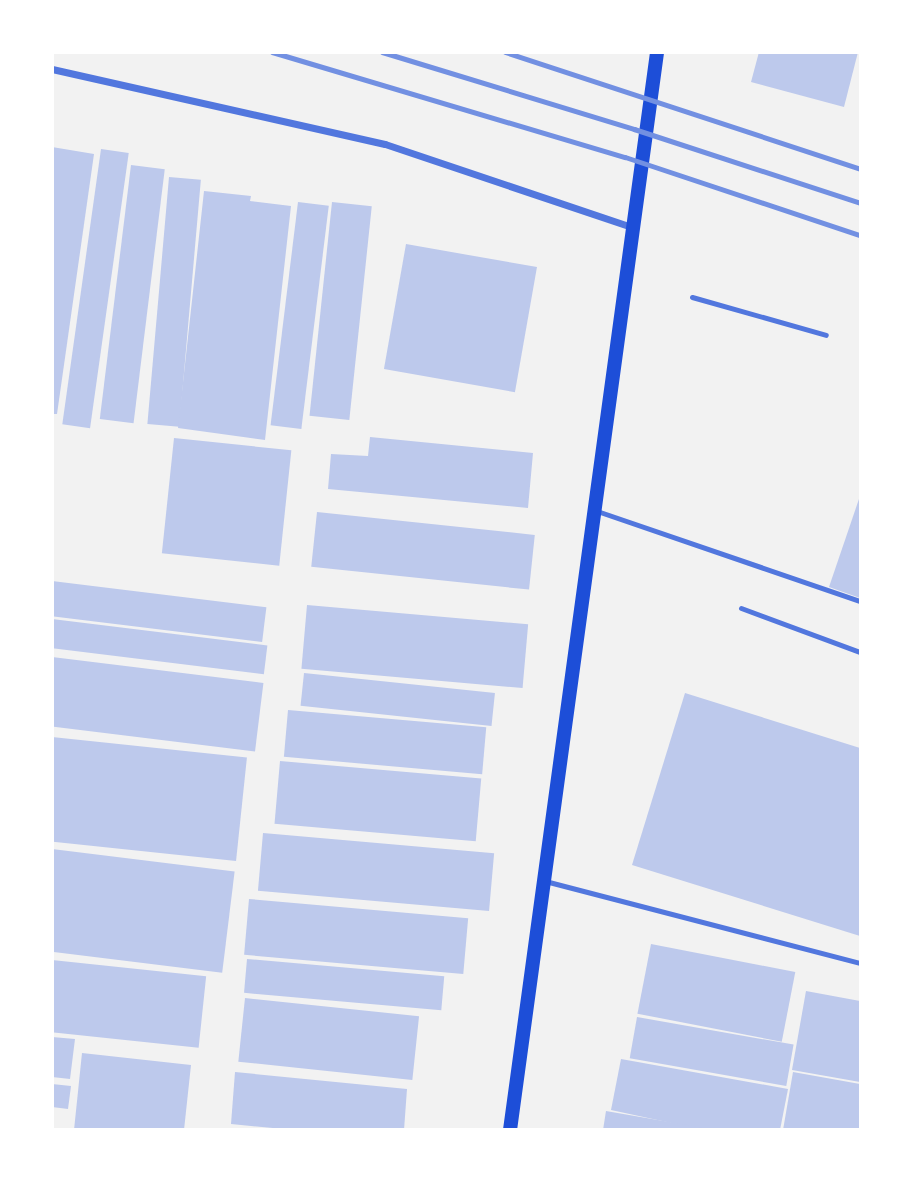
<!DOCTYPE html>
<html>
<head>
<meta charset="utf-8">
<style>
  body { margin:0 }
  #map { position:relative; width:913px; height:1182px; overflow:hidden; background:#f2f2f2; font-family:"PT Sans Narrow",sans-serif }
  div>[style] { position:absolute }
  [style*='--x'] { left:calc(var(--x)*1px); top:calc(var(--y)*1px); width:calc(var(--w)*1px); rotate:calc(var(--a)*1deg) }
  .building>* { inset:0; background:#bdc9ec; transform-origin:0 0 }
  .service>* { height:5px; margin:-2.5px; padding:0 2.5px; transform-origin:2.5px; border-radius:2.5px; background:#5277de }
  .minor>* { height:7px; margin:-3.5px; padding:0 3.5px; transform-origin:3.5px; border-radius:3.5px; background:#5277de }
  .secondary>* { height:14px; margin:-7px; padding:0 7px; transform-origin:7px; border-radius:7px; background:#1d4ed8 }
  .rail>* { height:5px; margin:-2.5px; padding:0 2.5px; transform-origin:2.5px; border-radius:2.5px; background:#7290e2 }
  span { translate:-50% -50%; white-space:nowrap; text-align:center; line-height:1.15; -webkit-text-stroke:6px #fff; paint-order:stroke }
  .frame { position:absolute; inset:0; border:54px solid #fff; pointer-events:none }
</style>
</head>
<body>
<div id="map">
  <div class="building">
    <div style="clip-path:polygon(759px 52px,858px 52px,844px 107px,751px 82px)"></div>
    <div style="clip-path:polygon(52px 147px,94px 154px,57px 414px,52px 414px)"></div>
    <div style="left:101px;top:149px;width:28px;height:278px;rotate:8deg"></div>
    <div style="left:131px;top:165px;width:34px;height:256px;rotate:7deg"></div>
    <div style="left:169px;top:177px;width:32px;height:248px;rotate:5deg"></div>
    <div style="clip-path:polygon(204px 191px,251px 196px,250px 201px,291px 206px,265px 440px,178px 428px)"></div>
    <div style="left:298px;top:202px;width:31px;height:225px;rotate:7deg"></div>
    <div style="left:332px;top:202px;width:40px;height:215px;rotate:6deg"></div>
    <div style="left:406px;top:244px;width:133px;height:127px;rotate:10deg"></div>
    <div style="clip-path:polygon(370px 437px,533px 453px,528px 508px,328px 489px,331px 454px,368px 456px)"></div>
    <div style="left:174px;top:438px;width:118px;height:116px;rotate:6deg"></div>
    <div style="clip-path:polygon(860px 496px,860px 598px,829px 587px)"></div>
    <div style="left:317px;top:512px;width:219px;height:55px;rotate:6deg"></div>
    <div style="left:52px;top:581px;width:216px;height:35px;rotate:7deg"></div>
    <div style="left:307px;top:605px;width:222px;height:64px;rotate:5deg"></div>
    <div style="left:52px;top:619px;width:217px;height:29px;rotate:7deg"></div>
    <div style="left:52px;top:657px;width:213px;height:69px;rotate:7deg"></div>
    <div style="left:304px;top:673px;width:192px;height:33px;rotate:6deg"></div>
    <div style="clip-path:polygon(685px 693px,860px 748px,860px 936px,632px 865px)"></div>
    <div style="left:288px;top:710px;width:199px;height:47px;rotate:5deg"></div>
    <div style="left:52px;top:737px;width:196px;height:104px;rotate:6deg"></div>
    <div style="left:280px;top:761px;width:202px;height:63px;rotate:5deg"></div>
    <div style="left:263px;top:833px;width:232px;height:58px;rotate:5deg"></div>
    <div style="left:52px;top:849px;width:184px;height:102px;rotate:7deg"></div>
    <div style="left:249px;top:899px;width:220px;height:56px;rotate:5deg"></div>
    <div style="left:651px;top:944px;width:147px;height:71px;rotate:11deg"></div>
    <div style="left:247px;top:959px;width:198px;height:34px;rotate:5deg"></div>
    <div style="left:52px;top:960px;width:155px;height:72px;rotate:6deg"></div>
    <div style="clip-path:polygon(806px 991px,860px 1001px,860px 1082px,792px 1070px)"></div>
    <div style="left:245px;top:998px;width:175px;height:64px;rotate:6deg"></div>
    <div style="left:637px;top:1017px;width:159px;height:42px;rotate:10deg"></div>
    <div style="clip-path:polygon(52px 1037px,75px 1039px,70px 1079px,52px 1077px)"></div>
    <div style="clip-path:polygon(82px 1053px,191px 1065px,184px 1130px,74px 1130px)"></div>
    <div style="clip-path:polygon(621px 1059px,788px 1089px,780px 1130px,704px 1130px,611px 1110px)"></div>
    <div style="clip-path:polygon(235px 1072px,407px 1089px,404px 1130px,294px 1130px,231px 1124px)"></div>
    <div style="clip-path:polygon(793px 1072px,860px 1084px,860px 1130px,783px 1130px)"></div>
    <div style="clip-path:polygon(52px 1084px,71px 1086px,68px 1109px,52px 1107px)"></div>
    <div style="clip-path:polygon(606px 1111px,704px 1128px,704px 1130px,603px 1130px)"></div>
  </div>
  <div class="service">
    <div style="--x:692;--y:297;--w:139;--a:15.8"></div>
    <div style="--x:597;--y:511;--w:278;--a:18.9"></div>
    <div style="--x:741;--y:608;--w:127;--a:20.3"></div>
    <div style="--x:545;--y:881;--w:325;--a:14.6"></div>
  </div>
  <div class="minor">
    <div style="--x:52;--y:69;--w:341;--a:12.7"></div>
    <div style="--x:385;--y:144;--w:261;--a:18.6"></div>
  </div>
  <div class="secondary">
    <div style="--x:510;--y:1130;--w:1088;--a:-82.23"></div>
  </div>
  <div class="rail">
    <div style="--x:272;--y:52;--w:368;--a:16.6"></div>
    <div style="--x:625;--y:157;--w:248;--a:18.4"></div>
    <div style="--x:382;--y:52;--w:264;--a:17"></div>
    <div style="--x:634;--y:129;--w:238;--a:18.1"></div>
    <div style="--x:505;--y:52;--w:374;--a:18.2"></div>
  </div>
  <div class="frame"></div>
</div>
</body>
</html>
